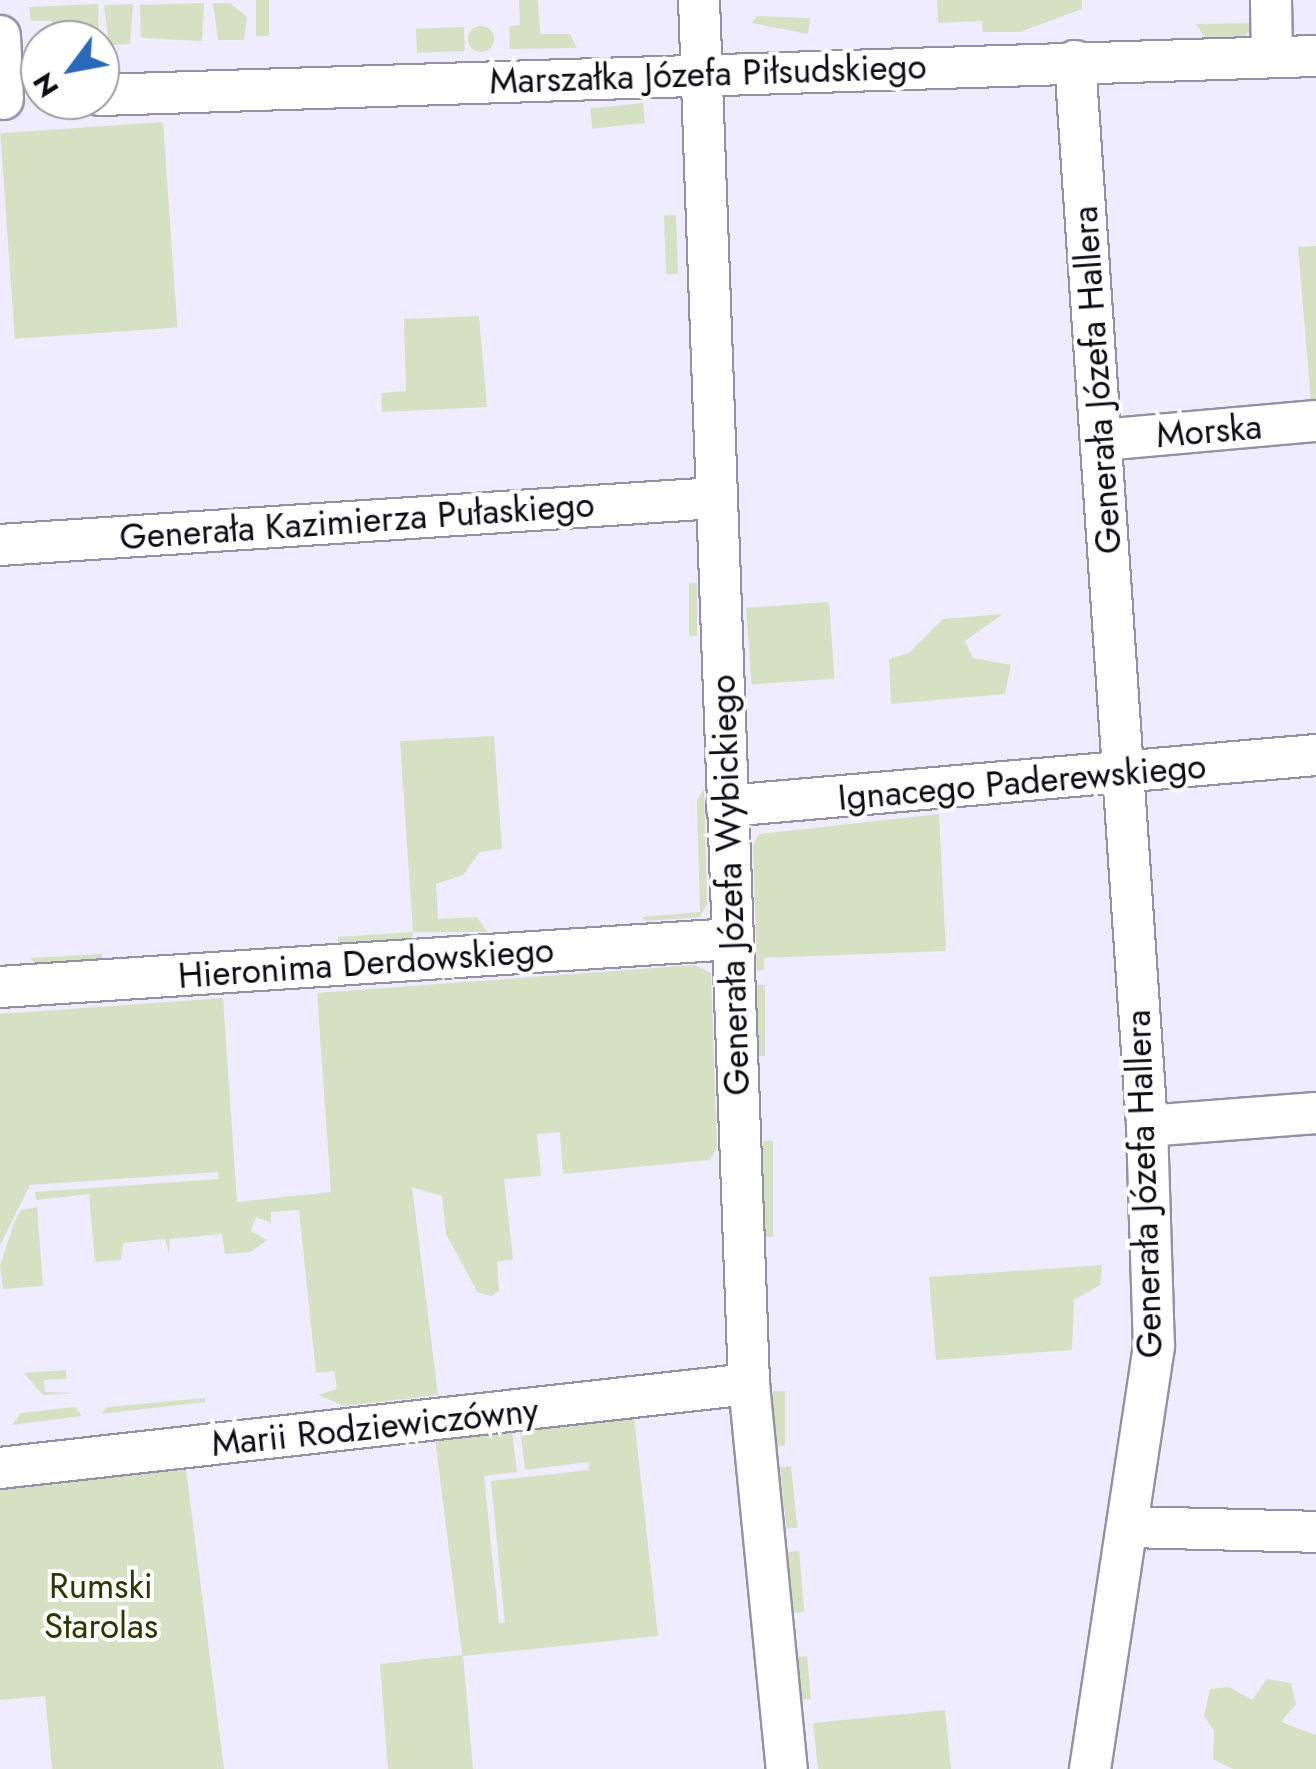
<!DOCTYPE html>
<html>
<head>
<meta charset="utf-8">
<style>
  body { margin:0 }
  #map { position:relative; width:1316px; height:1769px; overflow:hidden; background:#efecff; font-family:Jost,sans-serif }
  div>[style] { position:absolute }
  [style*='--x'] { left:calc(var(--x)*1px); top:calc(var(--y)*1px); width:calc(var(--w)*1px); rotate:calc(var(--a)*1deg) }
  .green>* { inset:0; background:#d6e0c2; transform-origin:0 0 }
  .round { border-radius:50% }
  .roads { filter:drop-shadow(2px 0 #9490a6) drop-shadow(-2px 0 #9490a6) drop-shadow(0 2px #9490a6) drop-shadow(0 -2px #9490a6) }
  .minor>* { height:40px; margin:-20px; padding:0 20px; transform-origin:20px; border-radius:20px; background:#fff }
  span { translate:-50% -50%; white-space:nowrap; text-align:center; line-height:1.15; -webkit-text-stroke:8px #fff; paint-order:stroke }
  .street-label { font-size:35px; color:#0d0b13 }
  .park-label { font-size:35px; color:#2c3800 }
  .north { position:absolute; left:20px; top:20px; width:100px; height:100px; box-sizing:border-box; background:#fff; border:2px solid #9e9da1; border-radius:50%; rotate:238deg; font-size:28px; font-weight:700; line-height:40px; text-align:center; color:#0d0b13 }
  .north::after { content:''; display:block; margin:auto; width:35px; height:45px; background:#2869ba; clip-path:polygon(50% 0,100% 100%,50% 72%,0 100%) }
</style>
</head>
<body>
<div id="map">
  <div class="green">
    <div style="left:256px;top:0;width:13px;height:36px"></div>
    <div style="clip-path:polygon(519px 0,538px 0,540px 34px,570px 34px,577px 48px,510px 49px,509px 26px,520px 25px)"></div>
    <div style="clip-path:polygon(937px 0,1082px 0,1082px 9px,1020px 32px,983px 32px,982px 21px,938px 23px)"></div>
    <div style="clip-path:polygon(204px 3px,202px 41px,141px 38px,140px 5px)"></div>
    <div style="clip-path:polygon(213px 3px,230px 3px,247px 17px,244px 40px,218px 40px)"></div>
    <div style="clip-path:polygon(98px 4px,99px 40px,53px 40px,52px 21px,31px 21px,29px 7px)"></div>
    <div style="clip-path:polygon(133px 4px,130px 44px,109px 45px,104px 5px)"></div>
    <div style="clip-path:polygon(757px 16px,810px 18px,808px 34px,752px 23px)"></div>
    <div style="clip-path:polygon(1258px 23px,1240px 40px,1210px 45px,1196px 24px)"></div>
    <div class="round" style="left:468px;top:26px;width:26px;height:26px"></div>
    <div style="left:464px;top:27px;width:24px;height:48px;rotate:88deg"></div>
    <div style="left:643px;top:103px;width:20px;height:53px;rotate:84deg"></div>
    <div style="left:163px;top:122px;width:206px;height:163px;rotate:86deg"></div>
    <div style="left:676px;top:215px;width:59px;height:12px;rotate:88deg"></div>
    <div style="clip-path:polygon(1316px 246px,1316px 401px,1311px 402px,1298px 247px)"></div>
    <div style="clip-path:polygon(479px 316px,487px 407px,382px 412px,381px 393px,406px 391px,404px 319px)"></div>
    <div style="left:689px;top:583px;width:8px;height:53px"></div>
    <div style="left:829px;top:602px;width:77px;height:83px;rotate:86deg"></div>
    <div style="clip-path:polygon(1003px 614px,965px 641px,973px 658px,1011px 665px,1005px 694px,891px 704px,889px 659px,909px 653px,943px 619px)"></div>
    <div style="clip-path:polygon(494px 736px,502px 849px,480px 852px,463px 875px,436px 884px,438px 919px,477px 917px,487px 932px,413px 932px,412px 939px,338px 943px,338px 937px,413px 932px,400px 741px)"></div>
    <div style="clip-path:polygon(704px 789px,707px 904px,700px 917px,646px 921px,642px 917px,700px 912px,697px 800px)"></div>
    <div style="clip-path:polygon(939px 814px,946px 951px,764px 958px,764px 970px,757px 971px,753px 845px,759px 834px)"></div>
    <div style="clip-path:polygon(102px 954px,102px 959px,35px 964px,30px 958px)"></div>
    <div style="clip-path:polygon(695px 965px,711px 973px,717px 1148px,710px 1160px,563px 1174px,560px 1132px,537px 1134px,541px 1176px,504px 1179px,513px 1259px,497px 1262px,499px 1291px,492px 1296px,478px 1293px,446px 1234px,442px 1196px,412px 1187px,438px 1395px,344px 1406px,318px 1395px,337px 1389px,334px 1371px,316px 1373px,299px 1210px,271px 1212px,271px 1223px,256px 1217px,251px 1231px,267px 1240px,251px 1252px,225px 1254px,222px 1234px,170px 1239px,169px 1254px,165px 1239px,123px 1243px,121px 1260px,95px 1262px,89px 1194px,36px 1200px,35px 1192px,218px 1179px,218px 1172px,30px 1185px,0 1245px,0 1014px,223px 998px,237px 1202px,331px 1192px,317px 993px)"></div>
    <div style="left:757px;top:985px;width:8px;height:71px"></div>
    <div style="left:763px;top:1141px;width:10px;height:96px"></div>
    <div style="clip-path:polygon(37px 1207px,43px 1286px,3px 1289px,0 1265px,14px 1223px,21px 1210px)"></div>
    <div style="clip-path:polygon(1102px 1265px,1100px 1285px,1074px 1300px,1072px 1350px,936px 1360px,929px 1277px)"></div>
    <div style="clip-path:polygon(66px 1370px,66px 1379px,44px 1380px,45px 1392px,76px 1393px,43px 1395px,24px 1373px)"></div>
    <div style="left:773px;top:1391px;width:12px;height:55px"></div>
    <div style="clip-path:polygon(205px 1398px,205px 1402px,101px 1414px,107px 1407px)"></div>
    <div style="clip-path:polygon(75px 1407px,82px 1416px,12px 1425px,21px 1413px)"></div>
    <div style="clip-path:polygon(634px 1417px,658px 1636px,463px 1656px,473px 1769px,388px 1769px,380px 1664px,462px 1655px,435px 1438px,512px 1430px,517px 1472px,484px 1476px,499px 1623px,505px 1623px,491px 1481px,589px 1470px,588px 1462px,525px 1470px,520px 1429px)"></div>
    <div style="left:791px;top:1466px;width:62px;height:11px;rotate:84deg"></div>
    <div style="clip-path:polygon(186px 1469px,224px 1769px,52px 1769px,45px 1696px,0 1700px,0 1489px)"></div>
    <div style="left:799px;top:1551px;width:61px;height:11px;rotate:85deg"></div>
    <div style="left:807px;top:1656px;width:43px;height:11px;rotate:85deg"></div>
    <div style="clip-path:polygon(1267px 1679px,1291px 1683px,1296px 1704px,1281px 1722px,1316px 1735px,1316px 1769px,1233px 1769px,1213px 1759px,1214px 1731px,1204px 1716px,1210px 1689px,1229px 1687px,1252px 1700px)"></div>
    <div style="clip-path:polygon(945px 1710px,951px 1769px,818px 1769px,813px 1723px)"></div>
  </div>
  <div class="roads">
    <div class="minor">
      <div style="--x:699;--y:0;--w:1385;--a:87.93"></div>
      <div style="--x:749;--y:1384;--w:387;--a:84.4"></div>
      <div style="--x:1271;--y:0;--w:57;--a:89"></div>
      <div style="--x:0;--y:36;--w:63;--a:87.3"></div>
      <div style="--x:1075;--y:61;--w:1067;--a:86.13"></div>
      <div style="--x:1147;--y:1126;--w:220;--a:88.2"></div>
      <div style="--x:1154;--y:1346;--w:428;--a:98.6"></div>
      <div style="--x:100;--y:95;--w:1217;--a:-1.84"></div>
      <div style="--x:1102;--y:440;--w:215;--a:-5.1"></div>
      <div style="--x:0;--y:545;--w:717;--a:-3.76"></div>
      <div style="--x:727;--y:806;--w:591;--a:-4.95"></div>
      <div style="--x:0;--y:987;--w:734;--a:-3.75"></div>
      <div style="--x:1147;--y:1126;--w:169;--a:-4.4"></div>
      <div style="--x:0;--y:1468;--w:754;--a:-6.4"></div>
      <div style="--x:1130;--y:1527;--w:186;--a:1.5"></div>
    </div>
  </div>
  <div class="street-label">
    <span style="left:708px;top:74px;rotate:-2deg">Marszałka Józefa Piłsudskiego</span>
    <span style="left:1097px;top:380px;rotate:-94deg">Generała Józefa Hallera</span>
    <span style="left:1209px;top:431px;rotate:-5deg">Morska</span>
    <span style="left:357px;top:521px;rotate:-4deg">Generała Kazimierza Pułaskiego</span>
    <span style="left:1022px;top:782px;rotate:-5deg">Ignacego Paderewskiego</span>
    <span style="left:730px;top:885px;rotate:-92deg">Generała Józefa Wybickiego</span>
    <span style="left:366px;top:963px;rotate:-4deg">Hieronima Derdowskiego</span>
    <span style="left:1144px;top:1184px;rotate:-92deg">Generała Józefa Hallera</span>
    <span style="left:375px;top:1427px;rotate:-6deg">Marii Rodziewiczówny</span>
  </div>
  <div class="park-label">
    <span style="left:101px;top:1606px">Rumski<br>Starolas</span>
  </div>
  <div class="north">N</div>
</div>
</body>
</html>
